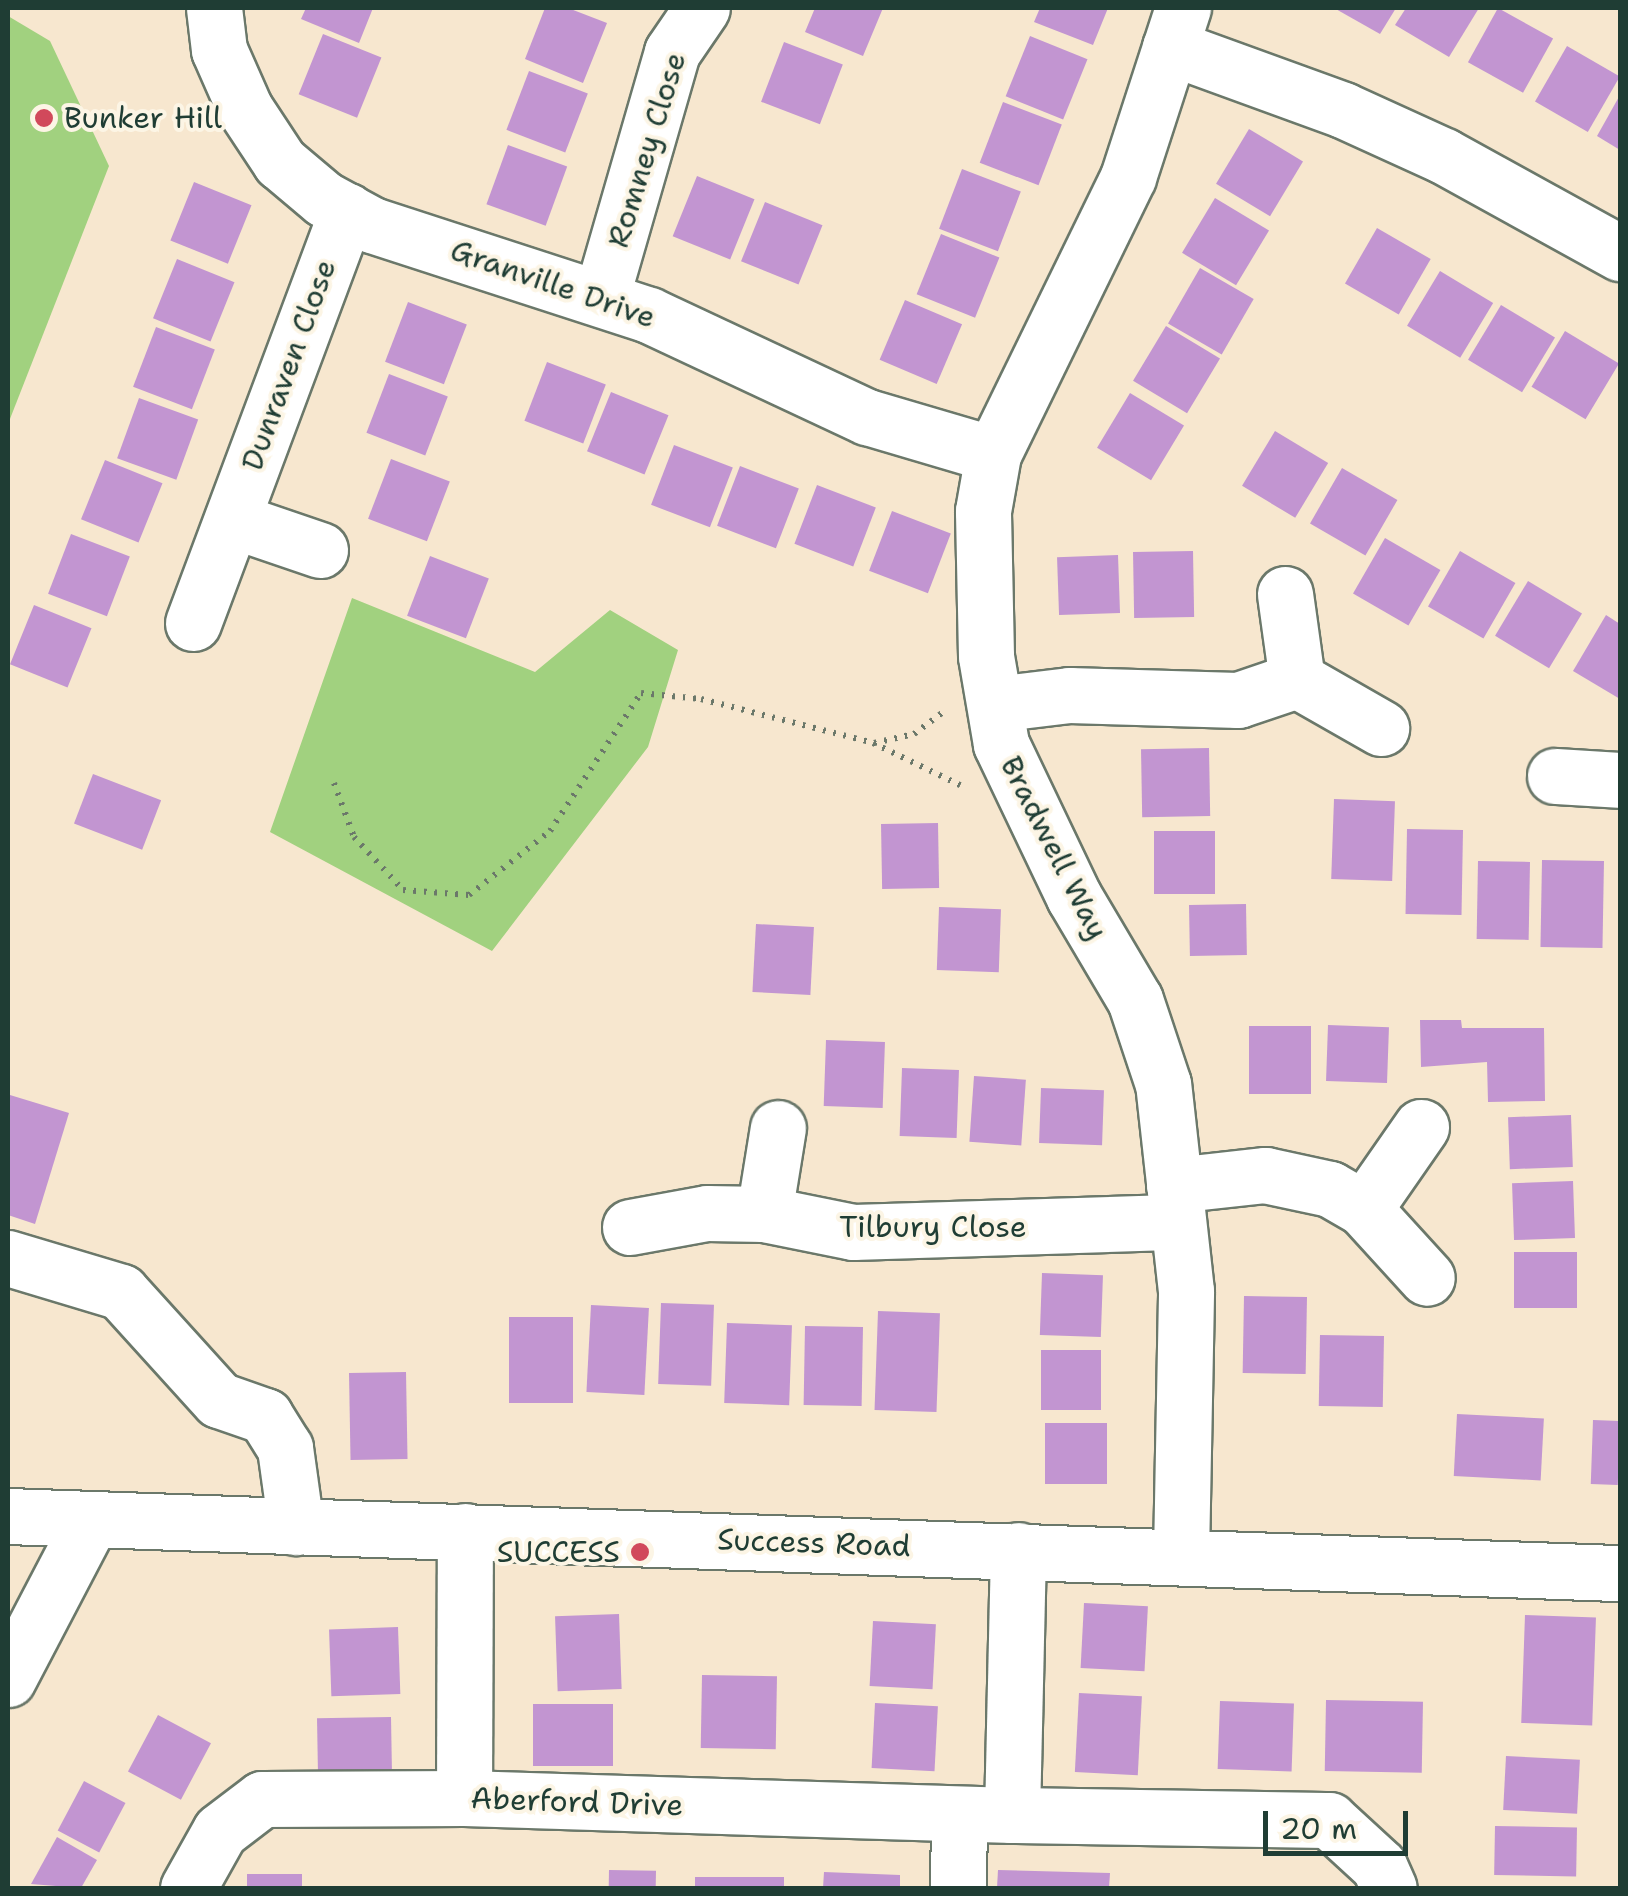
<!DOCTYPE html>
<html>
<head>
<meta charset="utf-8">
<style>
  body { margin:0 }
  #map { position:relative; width:1628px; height:1896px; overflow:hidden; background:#f7e7cf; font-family:"Shantell Sans",sans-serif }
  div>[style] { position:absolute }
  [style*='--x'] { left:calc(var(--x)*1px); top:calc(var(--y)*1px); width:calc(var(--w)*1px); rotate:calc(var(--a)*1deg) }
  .green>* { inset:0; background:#a1d17f }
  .building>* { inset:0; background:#c295d1; transform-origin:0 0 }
  .path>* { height:6px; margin-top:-3px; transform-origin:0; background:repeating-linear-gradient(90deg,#6b786a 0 2.5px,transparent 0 10.5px) }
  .roads { filter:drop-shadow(2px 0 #6b786a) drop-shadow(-2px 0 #6b786a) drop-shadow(0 2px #6b786a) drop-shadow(0 -2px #6b786a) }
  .minor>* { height:55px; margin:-27.5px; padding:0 27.5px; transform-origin:27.5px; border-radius:27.5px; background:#fff }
  .dots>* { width:28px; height:28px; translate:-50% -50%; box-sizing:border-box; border:5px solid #fcf5e5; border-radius:50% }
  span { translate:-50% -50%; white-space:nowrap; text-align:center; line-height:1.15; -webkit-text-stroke:8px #fcf5e5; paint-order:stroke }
  .poi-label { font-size:30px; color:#1f3d34 }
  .left { translate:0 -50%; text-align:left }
  .right { translate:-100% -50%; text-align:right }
  .street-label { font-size:30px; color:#1f3d34 }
  .frame { position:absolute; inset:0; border:10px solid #1f3d34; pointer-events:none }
  .scale { position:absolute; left:1263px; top:1811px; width:145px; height:45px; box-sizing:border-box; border:5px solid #1f3d34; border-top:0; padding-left:12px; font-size:30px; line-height:35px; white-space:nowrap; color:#1f3d34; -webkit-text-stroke:8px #fcf5e5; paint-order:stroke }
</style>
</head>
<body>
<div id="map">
  <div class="green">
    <div style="clip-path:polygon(8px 16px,50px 41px,109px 166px,8px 424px)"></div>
    <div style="clip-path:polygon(352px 598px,535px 672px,610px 610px,678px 650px,648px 747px,492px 951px,270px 832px)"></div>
  </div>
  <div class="building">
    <div style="clip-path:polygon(306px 8px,373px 8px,359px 43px,301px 19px)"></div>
    <div style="clip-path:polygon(545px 8px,568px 8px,607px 23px,583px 83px,525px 59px)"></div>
    <div style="clip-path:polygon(815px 8px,883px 8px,863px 56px,805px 32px)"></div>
    <div style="clip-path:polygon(1040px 8px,1108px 8px,1093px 45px,1034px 22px)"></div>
    <div style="clip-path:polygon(1334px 8px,1396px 8px,1380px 34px)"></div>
    <div style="clip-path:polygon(1406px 8px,1479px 8px,1449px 57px,1395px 25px)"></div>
    <div style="left:1498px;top:8px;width:63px;height:62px;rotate:29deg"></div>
    <div style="left:323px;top:34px;width:63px;height:65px;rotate:22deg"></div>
    <div style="left:1030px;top:36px;width:62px;height:65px;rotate:22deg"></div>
    <div style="left:784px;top:42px;width:63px;height:64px;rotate:21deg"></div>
    <div style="left:1567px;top:46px;width:61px;height:64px;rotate:30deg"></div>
    <div style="left:529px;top:71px;width:63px;height:63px;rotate:21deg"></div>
    <div style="clip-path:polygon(1620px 95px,1620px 150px,1597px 136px)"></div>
    <div style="left:1003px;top:102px;width:63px;height:65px;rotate:21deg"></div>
    <div style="left:1249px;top:129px;width:63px;height:64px;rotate:31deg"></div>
    <div style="left:508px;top:145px;width:63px;height:63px;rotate:20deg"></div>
    <div style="left:962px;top:169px;width:63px;height:64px;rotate:21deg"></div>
    <div style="left:697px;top:176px;width:62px;height:65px;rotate:22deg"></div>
    <div style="left:194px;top:182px;width:62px;height:63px;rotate:22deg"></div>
    <div style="left:1215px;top:198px;width:63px;height:64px;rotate:31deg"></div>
    <div style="left:765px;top:202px;width:62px;height:64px;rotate:22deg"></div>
    <div style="left:1377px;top:228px;width:62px;height:64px;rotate:30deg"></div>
    <div style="left:941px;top:234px;width:63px;height:65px;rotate:22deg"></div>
    <div style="left:177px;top:259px;width:62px;height:64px;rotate:22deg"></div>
    <div style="left:1200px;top:268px;width:62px;height:64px;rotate:30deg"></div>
    <div style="left:1440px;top:271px;width:62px;height:64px;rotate:31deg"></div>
    <div style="left:905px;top:300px;width:62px;height:65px;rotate:23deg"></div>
    <div style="left:408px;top:302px;width:63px;height:64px;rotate:21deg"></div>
    <div style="left:1501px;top:305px;width:63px;height:64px;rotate:31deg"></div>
    <div style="left:1166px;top:326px;width:63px;height:64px;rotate:31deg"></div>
    <div style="left:156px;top:327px;width:63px;height:64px;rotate:21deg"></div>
    <div style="left:1565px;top:331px;width:63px;height:65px;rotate:31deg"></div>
    <div style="left:547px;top:362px;width:63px;height:63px;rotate:21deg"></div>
    <div style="left:389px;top:374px;width:63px;height:63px;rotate:21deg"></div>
    <div style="left:611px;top:392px;width:62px;height:64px;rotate:22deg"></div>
    <div style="left:1130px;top:393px;width:63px;height:64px;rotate:31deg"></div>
    <div style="left:139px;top:398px;width:63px;height:64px;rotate:20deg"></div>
    <div style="left:1275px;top:431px;width:62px;height:64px;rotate:31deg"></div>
    <div style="left:674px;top:445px;width:63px;height:64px;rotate:21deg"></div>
    <div style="left:391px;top:459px;width:63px;height:64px;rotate:21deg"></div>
    <div style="left:105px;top:460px;width:62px;height:64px;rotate:22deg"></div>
    <div style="left:740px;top:466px;width:63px;height:64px;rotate:21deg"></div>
    <div style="left:1342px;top:468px;width:64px;height:64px;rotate:30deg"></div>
    <div style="left:817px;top:485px;width:63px;height:63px;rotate:21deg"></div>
    <div style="left:892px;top:511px;width:63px;height:64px;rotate:21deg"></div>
    <div style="left:71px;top:534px;width:63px;height:64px;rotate:21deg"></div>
    <div style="left:1385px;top:538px;width:64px;height:64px;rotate:30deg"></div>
    <div style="left:1193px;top:551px;width:66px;height:60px;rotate:89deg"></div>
    <div style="left:1460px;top:551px;width:64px;height:64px;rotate:30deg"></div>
    <div style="left:1118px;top:555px;width:58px;height:61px;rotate:88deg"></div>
    <div style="left:430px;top:556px;width:63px;height:64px;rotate:21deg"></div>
    <div style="left:1528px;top:581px;width:63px;height:64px;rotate:31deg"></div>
    <div style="left:34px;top:605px;width:62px;height:64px;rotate:22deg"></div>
    <div style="clip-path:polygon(1606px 615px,1620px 624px,1620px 699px,1573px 671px)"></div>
    <div style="left:1209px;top:748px;width:68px;height:68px;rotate:89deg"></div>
    <div style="left:93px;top:774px;width:73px;height:53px;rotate:21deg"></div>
    <div style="left:1334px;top:799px;width:61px;height:80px;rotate:2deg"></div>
    <div style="left:938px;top:823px;width:65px;height:57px;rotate:89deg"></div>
    <div style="left:1407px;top:829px;width:56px;height:85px;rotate:1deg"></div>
    <div style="left:1154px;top:831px;width:61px;height:63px"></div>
    <div style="left:1542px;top:860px;width:62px;height:87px;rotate:1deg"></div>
    <div style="left:1478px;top:861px;width:52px;height:78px;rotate:1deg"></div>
    <div style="left:1246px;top:904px;width:51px;height:57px;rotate:89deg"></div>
    <div style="left:939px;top:907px;width:62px;height:63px;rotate:2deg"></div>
    <div style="left:756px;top:924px;width:58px;height:68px;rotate:3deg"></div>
    <div style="clip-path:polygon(1420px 1020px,1461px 1020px,1462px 1028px,1544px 1028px,1545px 1101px,1488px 1102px,1487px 1062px,1421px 1067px)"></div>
    <div style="left:1328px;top:1025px;width:61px;height:56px;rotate:2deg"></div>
    <div style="left:1311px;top:1026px;width:68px;height:62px;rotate:90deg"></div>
    <div style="left:826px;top:1040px;width:59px;height:66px;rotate:2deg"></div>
    <div style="left:902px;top:1068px;width:57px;height:68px;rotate:2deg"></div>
    <div style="left:974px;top:1076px;width:52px;height:66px;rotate:4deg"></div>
    <div style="left:1041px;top:1088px;width:63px;height:55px;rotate:2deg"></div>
    <div style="clip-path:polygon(10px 1095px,69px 1113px,35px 1224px,8px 1215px)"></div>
    <div style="left:1571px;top:1115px;width:52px;height:63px;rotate:88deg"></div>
    <div style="left:1573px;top:1181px;width:57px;height:61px;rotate:88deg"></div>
    <div style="left:1577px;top:1252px;width:56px;height:63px;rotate:90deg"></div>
    <div style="left:1042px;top:1273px;width:61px;height:62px;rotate:2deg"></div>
    <div style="left:1244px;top:1296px;width:63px;height:77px;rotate:1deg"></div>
    <div style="left:661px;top:1303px;width:53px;height:81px;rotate:2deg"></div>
    <div style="left:591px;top:1305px;width:58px;height:87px;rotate:3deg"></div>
    <div style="left:878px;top:1311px;width:62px;height:99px;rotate:2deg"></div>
    <div style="left:509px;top:1317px;width:64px;height:86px"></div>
    <div style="left:727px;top:1323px;width:65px;height:80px;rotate:2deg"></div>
    <div style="left:805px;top:1326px;width:58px;height:79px;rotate:1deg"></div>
    <div style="left:1320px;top:1335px;width:64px;height:71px;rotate:1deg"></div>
    <div style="left:1041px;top:1350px;width:60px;height:60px"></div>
    <div style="left:406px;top:1372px;width:87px;height:57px;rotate:89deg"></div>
    <div style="left:1457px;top:1414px;width:87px;height:62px;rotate:3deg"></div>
    <div style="left:1593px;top:1420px;width:27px;height:64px;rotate:2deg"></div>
    <div style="left:1107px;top:1423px;width:61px;height:62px;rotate:90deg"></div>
    <div style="left:1084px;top:1603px;width:64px;height:65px;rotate:3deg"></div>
    <div style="left:619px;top:1614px;width:75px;height:64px;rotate:88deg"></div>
    <div style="left:1525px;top:1615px;width:71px;height:108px;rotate:2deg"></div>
    <div style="left:873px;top:1621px;width:63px;height:65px;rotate:3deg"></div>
    <div style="left:398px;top:1627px;width:67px;height:69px;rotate:88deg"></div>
    <div style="left:702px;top:1675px;width:75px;height:73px;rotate:1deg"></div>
    <div style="left:1079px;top:1693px;width:63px;height:79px;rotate:3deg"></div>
    <div style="left:1326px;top:1700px;width:97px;height:71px;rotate:1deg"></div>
    <div style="left:1220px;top:1701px;width:74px;height:68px;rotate:2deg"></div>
    <div style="left:875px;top:1703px;width:63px;height:65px;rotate:3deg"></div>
    <div style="left:533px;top:1704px;width:80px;height:62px"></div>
    <div style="left:158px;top:1715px;width:60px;height:64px;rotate:28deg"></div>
    <div style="left:391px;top:1717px;width:53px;height:74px;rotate:89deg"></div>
    <div style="left:1506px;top:1756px;width:74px;height:54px;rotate:3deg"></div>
    <div style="left:84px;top:1781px;width:47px;height:56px;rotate:28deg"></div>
    <div style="left:1495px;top:1826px;width:82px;height:49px;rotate:1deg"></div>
    <div style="clip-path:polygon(57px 1837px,97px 1860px,81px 1888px,31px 1884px)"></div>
    <div style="left:609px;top:1870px;width:47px;height:18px;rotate:1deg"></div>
    <div style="clip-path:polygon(998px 1870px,1110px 1873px,1109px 1888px,997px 1888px)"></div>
    <div style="clip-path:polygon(824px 1872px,900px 1875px,900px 1888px,823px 1888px)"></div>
    <div style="left:247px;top:1874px;width:55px;height:14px"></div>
    <div style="left:695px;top:1877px;width:89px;height:11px"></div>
  </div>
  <div class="path">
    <div style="--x:874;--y:743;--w:41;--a:-12.7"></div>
    <div style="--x:914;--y:734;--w:36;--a:-37"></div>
    <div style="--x:334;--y:783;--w:58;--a:69.7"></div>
    <div style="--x:354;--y:837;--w:72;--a:47.2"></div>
    <div style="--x:403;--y:890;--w:66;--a:4.3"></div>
    <div style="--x:469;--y:895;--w:103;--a:-38.3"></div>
    <div style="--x:550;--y:831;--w:165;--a:-56.6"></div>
    <div style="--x:641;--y:693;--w:60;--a:5.7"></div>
    <div style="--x:701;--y:699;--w:178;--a:14.3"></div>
    <div style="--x:873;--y:743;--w:97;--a:25.8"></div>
  </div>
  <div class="roads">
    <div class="minor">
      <div style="--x:214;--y:8;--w:42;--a:83.2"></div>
      <div style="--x:219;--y:50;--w:64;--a:66.2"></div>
      <div style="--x:245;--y:109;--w:64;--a:56.6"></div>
      <div style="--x:280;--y:162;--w:57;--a:40.1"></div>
      <div style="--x:324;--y:199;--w:55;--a:28.4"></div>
      <div style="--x:372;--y:225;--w:291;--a:18"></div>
      <div style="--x:649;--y:315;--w:241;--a:25.1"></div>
      <div style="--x:867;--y:417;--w:131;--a:16.4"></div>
      <div style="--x:1170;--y:47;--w:184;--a:20"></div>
      <div style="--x:1343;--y:110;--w:111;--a:24.5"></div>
      <div style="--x:1444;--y:156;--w:201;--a:28.9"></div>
      <div style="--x:601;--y:298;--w:256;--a:-73.9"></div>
      <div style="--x:672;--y:52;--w:53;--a:-55.7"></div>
      <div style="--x:232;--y:520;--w:93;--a:18.8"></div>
      <div style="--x:1285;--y:594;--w:87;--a:82.1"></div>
      <div style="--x:1297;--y:680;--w:97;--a:29.7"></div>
      <div style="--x:193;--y:623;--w:440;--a:-69.5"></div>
      <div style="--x:995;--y:704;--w:75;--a:-6.9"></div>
      <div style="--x:1069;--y:695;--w:169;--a:1.7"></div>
      <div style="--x:1238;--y:700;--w:62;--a:-18.7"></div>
      <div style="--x:1555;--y:776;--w:65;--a:3.5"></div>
      <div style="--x:1174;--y:1185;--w:92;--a:-6.3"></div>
      <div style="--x:1265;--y:1175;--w:66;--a:12.2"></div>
      <div style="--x:1330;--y:1189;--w:39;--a:30"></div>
      <div style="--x:1364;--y:1209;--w:93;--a:47.6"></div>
      <div style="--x:1364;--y:1209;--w:100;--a:-55.2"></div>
      <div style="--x:764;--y:1214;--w:87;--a:-80.8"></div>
      <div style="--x:630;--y:1227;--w:78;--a:-10.3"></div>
      <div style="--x:707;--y:1213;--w:57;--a:1"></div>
      <div style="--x:764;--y:1214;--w:91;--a:11.4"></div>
      <div style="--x:853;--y:1232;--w:325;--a:-1.8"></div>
      <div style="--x:8;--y:1258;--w:118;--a:16.7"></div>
      <div style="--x:121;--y:1292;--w:146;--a:47.8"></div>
      <div style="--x:219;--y:1400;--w:49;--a:19.2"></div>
      <div style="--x:265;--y:1416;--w:38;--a:58"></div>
      <div style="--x:285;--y:1448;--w:80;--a:82.1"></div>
      <div style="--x:8;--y:1516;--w:1613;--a:2.03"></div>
      <div style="--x:1181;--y:1555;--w:264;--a:-88.9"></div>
      <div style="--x:1186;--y:1291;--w:208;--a:-96.3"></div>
      <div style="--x:1163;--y:1084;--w:89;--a:-108.4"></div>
      <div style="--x:1135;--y:1000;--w:120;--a:-120.6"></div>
      <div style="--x:1074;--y:897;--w:170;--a:-115.5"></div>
      <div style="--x:1001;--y:744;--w:89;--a:-99.7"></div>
      <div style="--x:986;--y:656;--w:145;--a:-91.2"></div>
      <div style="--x:983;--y:511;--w:58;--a:-80"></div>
      <div style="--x:993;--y:454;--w:308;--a:-64"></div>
      <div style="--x:1128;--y:177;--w:178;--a:-72"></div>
      <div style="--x:8;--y:1679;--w:177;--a:-62.4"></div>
      <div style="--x:464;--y:1798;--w:267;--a:-89.8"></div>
      <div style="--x:1012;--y:1815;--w:317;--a:0.9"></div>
      <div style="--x:1329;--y:1820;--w:68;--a:42.6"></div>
      <div style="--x:1379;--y:1866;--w:24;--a:66"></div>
      <div style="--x:188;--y:1888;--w:65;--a:-60.7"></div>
      <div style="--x:220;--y:1831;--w:53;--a:-37.3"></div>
      <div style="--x:262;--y:1799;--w:202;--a:-0.3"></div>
      <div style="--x:464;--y:1798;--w:548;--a:1.78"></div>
      <div style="--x:1012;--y:1815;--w:265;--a:-88.7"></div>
      <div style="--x:958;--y:1888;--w:72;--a:-89.2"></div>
    </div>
  </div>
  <div class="dots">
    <div style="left:44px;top:118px;background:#d1495b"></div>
    <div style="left:640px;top:1552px;background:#d1495b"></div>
  </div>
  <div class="poi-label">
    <span class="left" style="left:64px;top:118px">Bunker Hill</span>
    <span class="right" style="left:620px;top:1552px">SUCCESS</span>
  </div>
  <div class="street-label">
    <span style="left:647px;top:150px;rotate:-73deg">Romney Close</span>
    <span style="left:553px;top:284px;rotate:19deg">Granville Drive</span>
    <span style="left:289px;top:365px;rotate:-70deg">Dunraven Close</span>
    <span style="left:1054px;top:848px;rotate:63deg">Bradwell Way</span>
    <span style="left:933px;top:1227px">Tilbury Close</span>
    <span style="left:814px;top:1543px;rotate:2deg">Success Road</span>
    <span style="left:577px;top:1802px;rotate:2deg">Aberford Drive</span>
  </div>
  <div class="frame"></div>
  <div class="scale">20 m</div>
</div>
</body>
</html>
